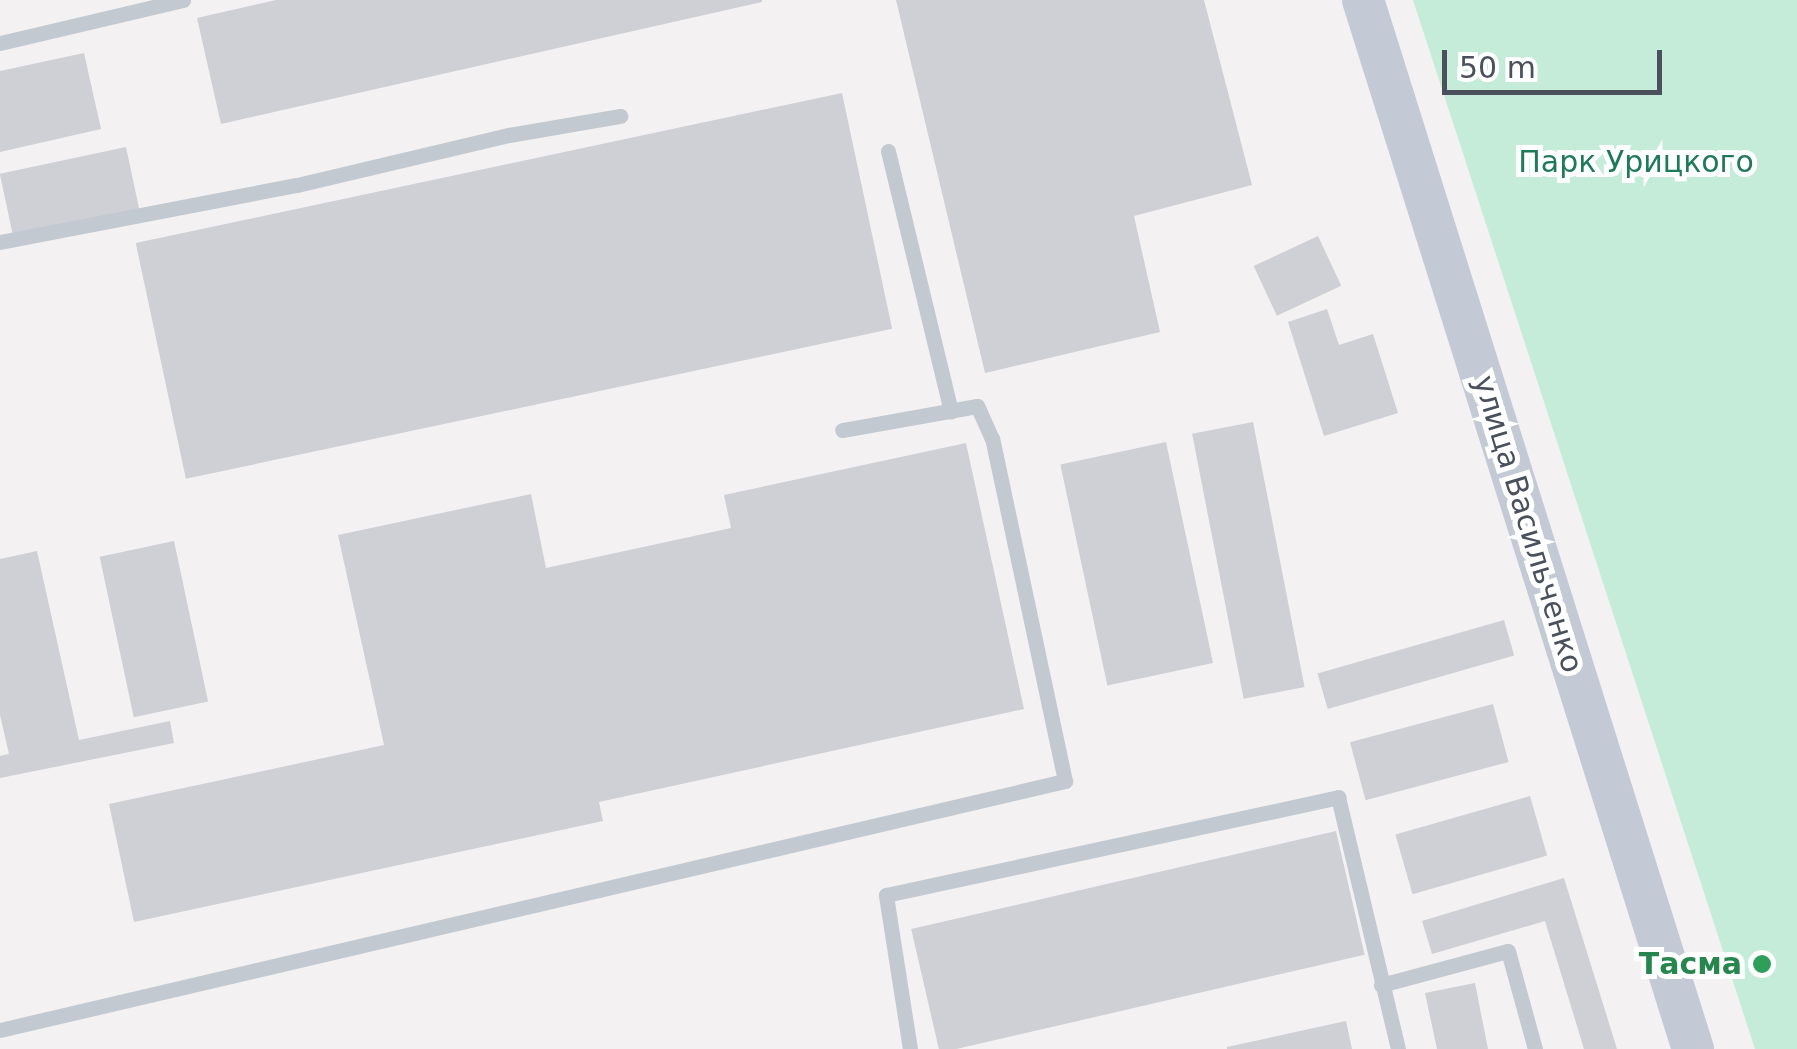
<!DOCTYPE html>
<html>
<head>
<meta charset="utf-8">
<style>
  body { margin:0 }
  #map { position:relative; width:1797px; height:1049px; overflow:hidden; background:#f3f1f1; font-family:"DejaVu Sans",sans-serif }
  div>[style] { position:absolute }
  [style*='--x'] { left:calc(var(--x)*1px); top:calc(var(--y)*1px); width:calc(var(--w)*1px); rotate:calc(var(--a)*1deg) }
  .green>* { inset:0; background:#c4ecd9 }
  .building>* { inset:0; background:#ced0d5; transform-origin:0 0 }
  .lane>* { height:15px; margin:-7.5px; padding:0 7.5px; transform-origin:7.5px; border-radius:7.5px; background:#c3c9d1 }
  .secondary>* { height:42px; margin:-21px; padding:0 21px; transform-origin:21px; border-radius:21px; background:#c3cad6 }
  .dots>* { width:28px; height:28px; translate:-50% -50%; box-sizing:border-box; border:5px solid #fff; border-radius:50% }
  span { translate:-50% -50%; white-space:nowrap; text-align:center; line-height:1.15; -webkit-text-stroke:10px #fff; paint-order:stroke }
  .park-label { font-size:30px; color:#1f7a59 }
  .street-label { font-size:30px; color:#4a515d }
  .leisure-label { font-size:30px; color:#27864d; font-weight:700 }
  .right { translate:-100% -50%; text-align:right }
  .scale { position:absolute; left:1442px; top:50px; width:220px; height:45px; box-sizing:border-box; border:5px solid #4a515d; border-top:0; padding-left:12px; font-size:30px; line-height:35px; white-space:nowrap; color:#4a515d; -webkit-text-stroke:8px #fff; paint-order:stroke }
</style>
</head>
<body>
<div id="map">
  <div class="green">
    <div style="clip-path:polygon(1413px 0,1797px 0,1797px 1049px,1755px 1049px)"></div>
  </div>
  <div class="building">
    <div style="clip-path:polygon(276px 0,762px 0,762px 2px,221px 124px,197px 18px)"></div>
    <div style="clip-path:polygon(896px 0,1204px 0,1252px 185px,1134px 216px,1160px 332px,985px 373px)"></div>
    <div style="clip-path:polygon(84px 53px,101px 129px,0 152px,0 71px)"></div>
    <div style="left:842px;top:93px;width:241px;height:722px;rotate:78deg"></div>
    <div style="left:126px;top:147px;width:66px;height:129px;rotate:78deg"></div>
    <div style="left:1318px;top:236px;width:55px;height:71px;rotate:65deg"></div>
    <div style="clip-path:polygon(1327px 309px,1339px 345px,1373px 334px,1398px 413px,1324px 436px,1288px 322px)"></div>
    <div style="left:1253px;top:422px;width:270px;height:62px;rotate:79deg"></div>
    <div style="left:1166px;top:442px;width:226px;height:108px;rotate:78deg"></div>
    <div style="clip-path:polygon(966px 443px,1024px 709px,599px 802px,603px 821px,134px 922px,109px 804px,384px 745px,338px 535px,531px 494px,546px 568px,731px 528px,724px 495px)"></div>
    <div style="left:174px;top:541px;width:164px;height:76px;rotate:78deg"></div>
    <div style="clip-path:polygon(37px 551px,79px 740px,170px 721px,174px 743px,0 778px,0 756px,9px 754px,0 715px,0 559px)"></div>
    <div style="left:1504px;top:620px;width:37px;height:194px;rotate:74deg"></div>
    <div style="left:1493px;top:704px;width:60px;height:148px;rotate:75deg"></div>
    <div style="left:1530px;top:796px;width:62px;height:140px;rotate:74deg"></div>
    <div style="left:1336px;top:831px;width:127px;height:436px;rotate:77deg"></div>
    <div style="clip-path:polygon(1564px 878px,1617px 1049px,1584px 1049px,1545px 921px,1432px 954px,1422px 921px)"></div>
    <div style="clip-path:polygon(1475px 983px,1488px 1049px,1437px 1049px,1425px 993px)"></div>
    <div style="clip-path:polygon(1346px 1021px,1352px 1049px,1227px 1049px,1227px 1047px)"></div>
  </div>
  <div class="lane">
    <div style="--x:0;--y:43;--w:188;--a:-13.2"></div>
    <div style="--x:888;--y:151;--w:268;--a:76.4"></div>
    <div style="--x:0;--y:242;--w:302;--a:-10.9"></div>
    <div style="--x:297;--y:185;--w:218;--a:-13.3"></div>
    <div style="--x:509;--y:135;--w:113;--a:-9.7"></div>
    <div style="--x:1381;--y:985;--w:131;--a:-15"></div>
    <div style="--x:1508;--y:951;--w:102;--a:74.6"></div>
    <div style="--x:0;--y:1030;--w:1094;--a:-13.16"></div>
    <div style="--x:1065;--y:781;--w:350;--a:-102"></div>
    <div style="--x:992;--y:439;--w:36;--a:-114"></div>
    <div style="--x:977;--y:406;--w:137;--a:169.9"></div>
    <div style="--x:910;--y:1049;--w:156;--a:-98.9"></div>
    <div style="--x:886;--y:895;--w:463;--a:-12.2"></div>
    <div style="--x:1338;--y:797;--w:259;--a:76.6"></div>
  </div>
  <div class="secondary">
    <div style="--x:1363;--y:0;--w:1100;--a:72.54"></div>
  </div>
  <div class="dots">
    <div style="left:1762px;top:964px;background:#2e9e5b"></div>
  </div>
  <div class="park-label">
    <span style="left:1636px;top:162px">Парк Урицкого</span>
  </div>
  <div class="street-label">
    <span style="left:1528px;top:524px;rotate:73deg">улица Васильченко</span>
  </div>
  <div class="leisure-label">
    <span class="right" style="left:1742px;top:964px">Тасма</span>
  </div>
  <div class="scale">50 m</div>
</div>
</body>
</html>
